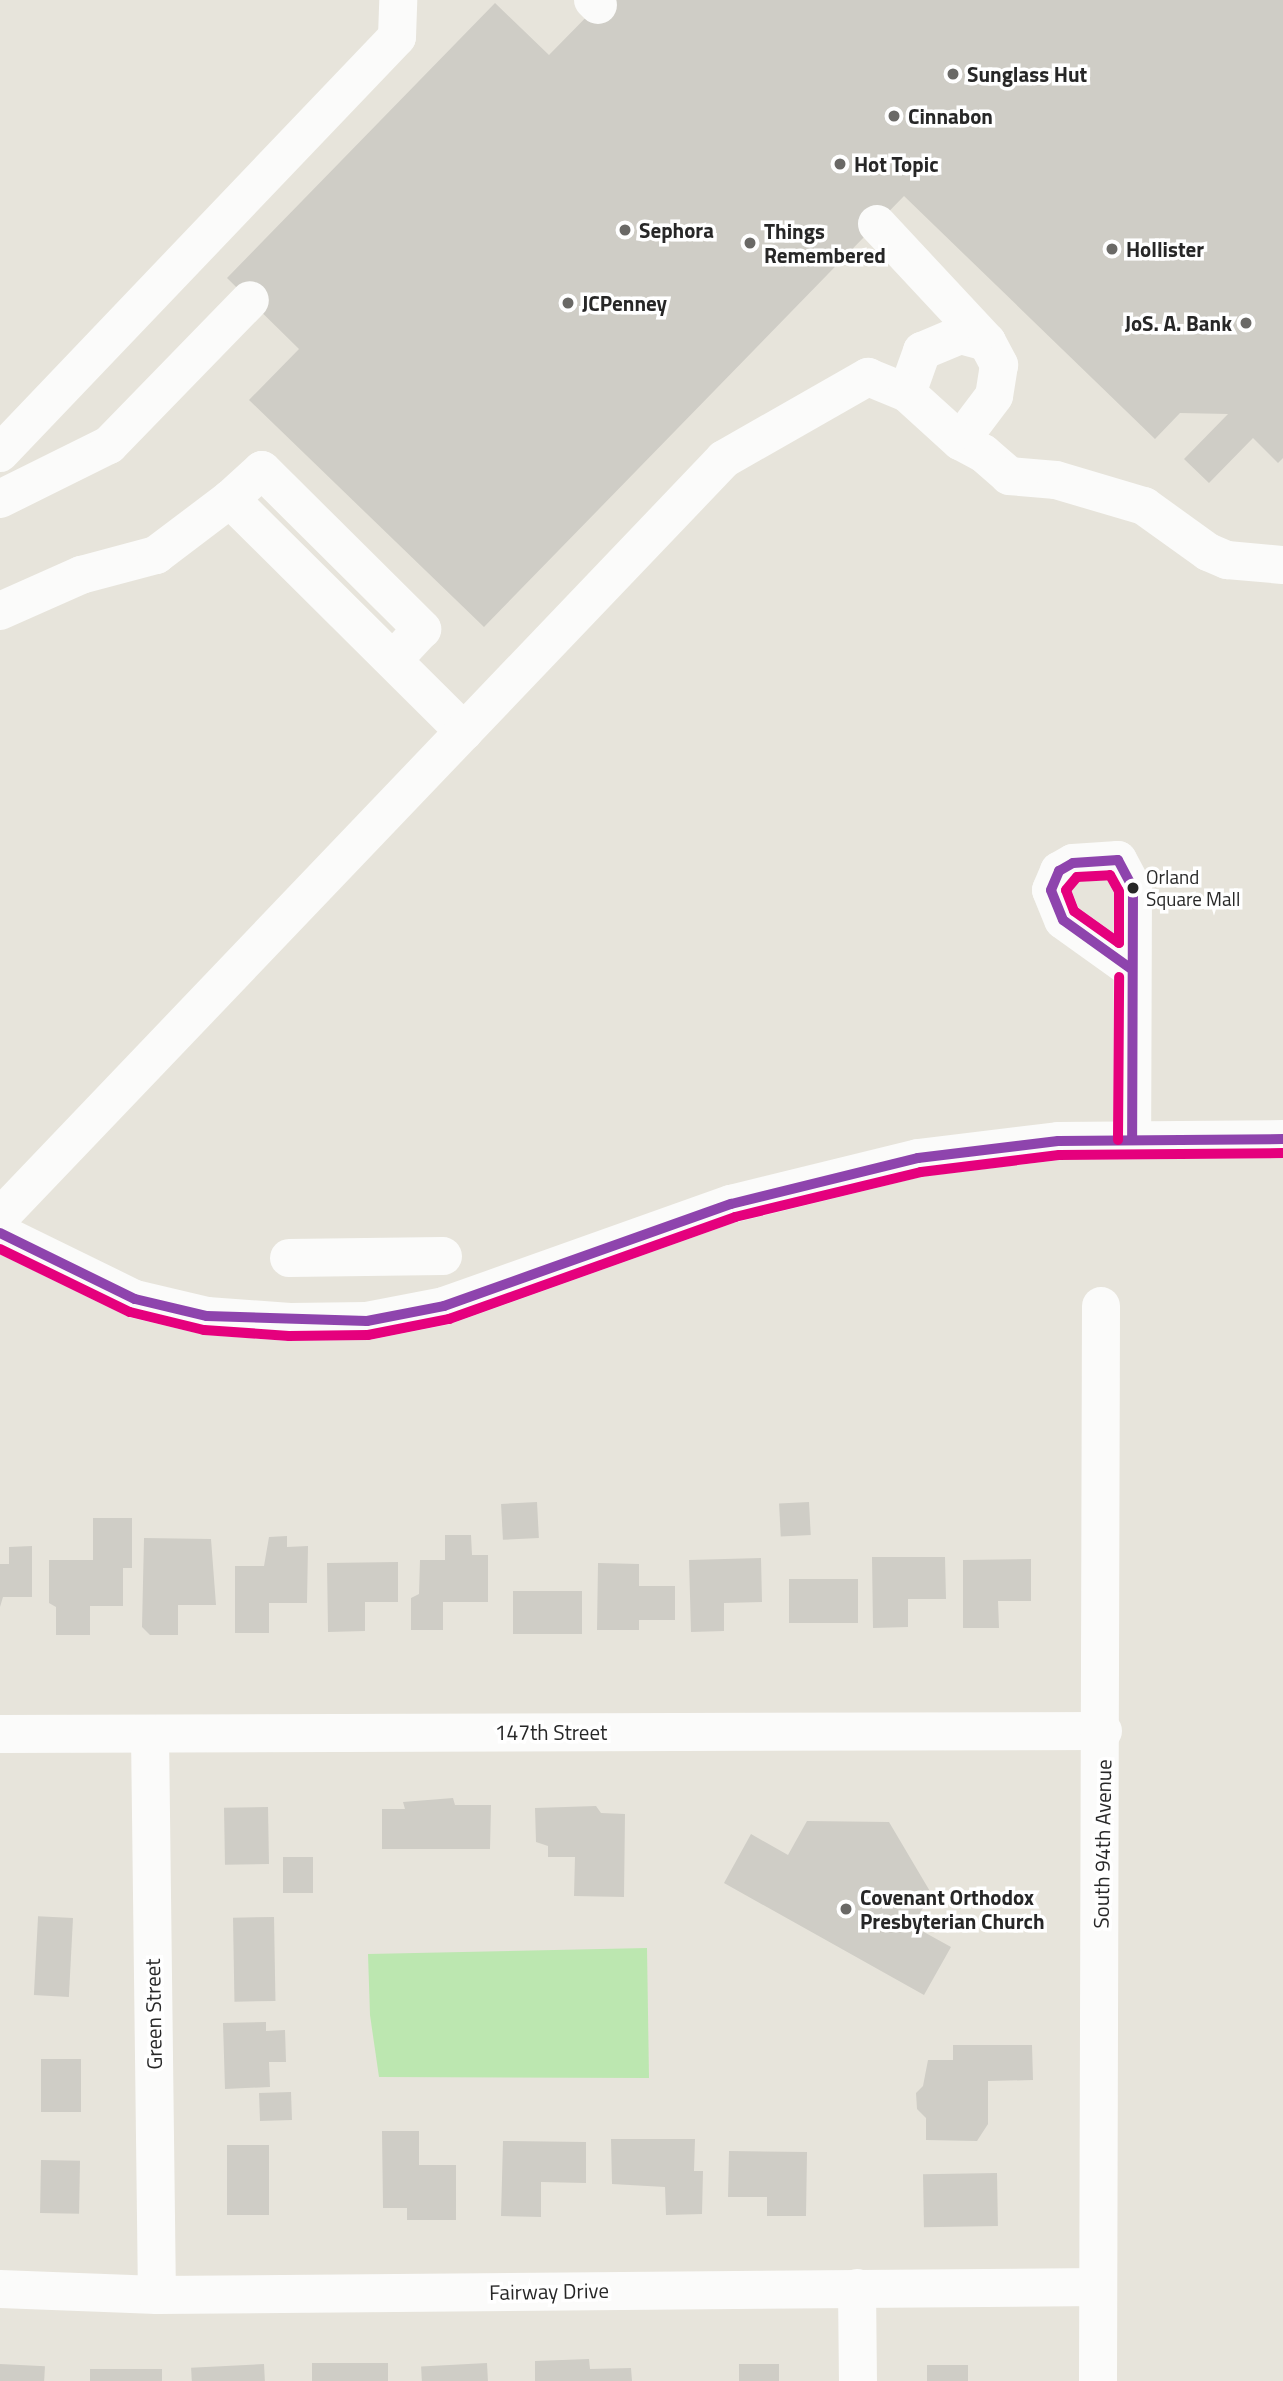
<!DOCTYPE html>
<html>
<head>
<meta charset="utf-8">
<style>
  body { margin:0 }
  #map { position:relative; width:1283px; height:2381px; overflow:hidden; background:#e7e4db; font-family:"Titillium Web",sans-serif }
  div>[style] { position:absolute }
  [style*='--x'] { left:calc(var(--x)*1px); top:calc(var(--y)*1px); width:calc(var(--w)*1px); rotate:calc(var(--a)*1deg) }
  .green>* { inset:0; background:#bce7b0 }
  .building>* { inset:0; background:#cfcdc6; transform-origin:0 0 }
  .minor>* { height:38px; margin:-19px; padding:0 19px; transform-origin:19px; border-radius:19px; background:#fbfbfa }
  .bus-1>* { height:10px; margin:-5px; padding:0 5px; transform-origin:5px; border-radius:5px; background:#8e44ad }
  .bus-2>* { height:10px; margin:-5px; padding:0 5px; transform-origin:5px; border-radius:5px; background:#e5007d }
  .dots>* { width:19px; height:19px; translate:-50% -50%; box-sizing:border-box; border:4px solid #fff; border-radius:50% }
  span { translate:-50% -50%; white-space:nowrap; text-align:center; line-height:1.15; -webkit-text-stroke:7px #fff; paint-order:stroke }
  .bus-label { font-size:19px; color:#272727 }
  .left { translate:0 -50%; text-align:left }
  .poi-label { font-size:21px; color:#272727; font-weight:700 }
  .right { translate:-100% -50%; text-align:right }
  .street-label { font-size:21px; color:#272727 }
</style>
</head>
<body>
<div id="map">
  <div class="green">
    <div style="clip-path:polygon(647px 1948px,649px 2078px,379px 2077px,370px 2015px,368px 1954px)"></div>
  </div>
  <div class="building">
    <div style="clip-path:polygon(603px 0,1283px 0,1283px 458px,1278px 463px,1253px 438px,1209px 483px,1184px 459px,1228px 414px,1180px 413px,1155px 439px,904px 196px,484px 627px,249px 400px,299px 349px,227px 278px,495px 3px,549px 55px)"></div>
    <div style="left:537px;top:1502px;width:36px;height:36px;rotate:87deg"></div>
    <div style="left:809px;top:1502px;width:33px;height:30px;rotate:87deg"></div>
    <div style="clip-path:polygon(93px 1518px,132px 1518px,132px 1568px,123px 1568px,123px 1606px,90px 1606px,90px 1635px,56px 1635px,56px 1607px,49px 1603px,49px 1560px,93px 1560px)"></div>
    <div style="clip-path:polygon(445px 1535px,471px 1535px,472px 1555px,488px 1555px,488px 1602px,443px 1602px,443px 1630px,411px 1630px,411px 1598px,419px 1594px,420px 1560px,445px 1560px)"></div>
    <div style="clip-path:polygon(287px 1536px,287px 1547px,308px 1546px,307px 1603px,269px 1603px,269px 1633px,235px 1633px,235px 1566px,264px 1566px,269px 1537px)"></div>
    <div style="clip-path:polygon(144px 1538px,211px 1539px,216px 1605px,178px 1605px,178px 1635px,150px 1635px,142px 1627px)"></div>
    <div style="clip-path:polygon(32px 1546px,32px 1597px,3px 1597px,0 1607px,0 1564px,9px 1564px,9px 1547px)"></div>
    <div style="clip-path:polygon(872px 1557px,945px 1557px,946px 1599px,908px 1599px,908px 1627px,873px 1628px)"></div>
    <div style="clip-path:polygon(761px 1558px,762px 1602px,724px 1603px,724px 1631px,691px 1632px,689px 1560px)"></div>
    <div style="clip-path:polygon(1031px 1559px,1031px 1601px,998px 1601px,999px 1628px,963px 1628px,963px 1560px)"></div>
    <div style="clip-path:polygon(398px 1562px,398px 1602px,365px 1602px,365px 1631px,328px 1632px,327px 1563px)"></div>
    <div style="clip-path:polygon(598px 1563px,639px 1564px,639px 1586px,675px 1586px,675px 1620px,639px 1620px,639px 1630px,597px 1630px)"></div>
    <div style="left:789px;top:1579px;width:69px;height:44px"></div>
    <div style="left:513px;top:1591px;width:69px;height:43px"></div>
    <div style="clip-path:polygon(453px 1798px,455px 1805px,491px 1805px,490px 1849px,382px 1849px,382px 1809px,405px 1809px,403px 1802px)"></div>
    <div style="clip-path:polygon(596px 1806px,601px 1813px,625px 1814px,624px 1897px,574px 1896px,575px 1857px,548px 1857px,548px 1846px,536px 1842px,535px 1808px)"></div>
    <div style="left:268px;top:1807px;width:57px;height:44px;rotate:89deg"></div>
    <div style="clip-path:polygon(807px 1821px,889px 1822px,931px 1893px,913px 1926px,951px 1947px,924px 1995px,724px 1883px,751px 1834px,788px 1855px)"></div>
    <div style="left:283px;top:1857px;width:30px;height:36px"></div>
    <div style="left:274px;top:1917px;width:84px;height:41px;rotate:89deg"></div>
    <div style="left:73px;top:1918px;width:79px;height:35px;rotate:93deg"></div>
    <div style="clip-path:polygon(266px 2022px,266px 2031px,285px 2030px,286px 2062px,269px 2062px,270px 2087px,225px 2089px,223px 2023px)"></div>
    <div style="clip-path:polygon(953px 2045px,1032px 2045px,1033px 2080px,988px 2081px,988px 2124px,977px 2141px,926px 2140px,926px 2118px,917px 2109px,916px 2093px,923px 2086px,928px 2060px,953px 2060px)"></div>
    <div style="left:41px;top:2059px;width:40px;height:53px"></div>
    <div style="left:291px;top:2092px;width:28px;height:32px;rotate:88deg"></div>
    <div style="clip-path:polygon(382px 2131px,419px 2131px,419px 2165px,456px 2165px,456px 2220px,407px 2220px,407px 2208px,383px 2208px)"></div>
    <div style="clip-path:polygon(611px 2139px,695px 2139px,694px 2171px,703px 2171px,702px 2214px,666px 2215px,665px 2187px,612px 2184px)"></div>
    <div style="clip-path:polygon(503px 2141px,586px 2142px,586px 2183px,541px 2182px,541px 2217px,501px 2216px)"></div>
    <div style="left:227px;top:2145px;width:42px;height:70px"></div>
    <div style="clip-path:polygon(729px 2151px,807px 2152px,806px 2216px,767px 2216px,767px 2197px,728px 2197px)"></div>
    <div style="left:41px;top:2160px;width:39px;height:53px;rotate:1deg"></div>
    <div style="left:997px;top:2173px;width:53px;height:74px;rotate:89deg"></div>
    <div style="clip-path:polygon(589px 2359px,590px 2369px,631px 2368px,632px 2381px,535px 2381px,535px 2361px)"></div>
    <div style="left:312px;top:2363px;width:76px;height:18px"></div>
    <div style="left:487px;top:2363px;width:18px;height:66px;rotate:87deg"></div>
    <div style="left:0;top:2364px;width:45px;height:17px;rotate:3deg"></div>
    <div style="left:264px;top:2364px;width:17px;height:73px;rotate:87deg"></div>
    <div style="left:739px;top:2364px;width:40px;height:17px"></div>
    <div style="left:968px;top:2365px;width:16px;height:41px;rotate:90deg"></div>
    <div style="left:90px;top:2369px;width:72px;height:12px"></div>
  </div>
  <div class="minor">
    <div style="--x:593;--y:0;--w:7;--a:45"></div>
    <div style="--x:877;--y:224;--w:161;--a:47"></div>
    <div style="--x:907;--y:393;--w:45;--a:-70.3"></div>
    <div style="--x:922;--y:351;--w:41;--a:-22.8"></div>
    <div style="--x:960;--y:335;--w:28;--a:15"></div>
    <div style="--x:987;--y:342;--w:26;--a:62"></div>
    <div style="--x:999;--y:365;--w:31;--a:99"></div>
    <div style="--x:994;--y:396;--w:56;--a:127.1"></div>
    <div style="--x:0;--y:453;--w:575;--a:-46.34"></div>
    <div style="--x:397;--y:37;--w:37;--a:-88"></div>
    <div style="--x:0;--y:499;--w:122;--a:-26.4"></div>
    <div style="--x:109;--y:445;--w:202;--a:-45.8"></div>
    <div style="--x:230;--y:499;--w:43;--a:-42.2"></div>
    <div style="--x:262;--y:470;--w:226;--a:44.8"></div>
    <div style="--x:422;--y:629;--w:42;--a:133.1"></div>
    <div style="--x:0;--y:611;--w:89;--a:-24"></div>
    <div style="--x:81;--y:575;--w:78;--a:-14.9"></div>
    <div style="--x:156;--y:555;--w:93;--a:-37.1"></div>
    <div style="--x:230;--y:499;--w:330;--a:44.8"></div>
    <div style="--x:1130;--y:968;--w:82;--a:-144.4"></div>
    <div style="--x:1063;--y:920;--w:32;--a:-112"></div>
    <div style="--x:1051;--y:890;--w:21;--a:-67"></div>
    <div style="--x:1059;--y:871;--w:16;--a:-30"></div>
    <div style="--x:1073;--y:863;--w:45;--a:-3.8"></div>
    <div style="--x:1118;--y:860;--w:32;--a:62"></div>
    <div style="--x:1133;--y:888;--w:252;--a:90.2"></div>
    <div style="--x:0;--y:1217;--w:1048;--a:-46.31"></div>
    <div style="--x:724;--y:459;--w:166;--a:-29.7"></div>
    <div style="--x:868;--y:377;--w:42;--a:22.3"></div>
    <div style="--x:907;--y:393;--w:72;--a:42.2"></div>
    <div style="--x:960;--y:441;--w:26;--a:28"></div>
    <div style="--x:983;--y:453;--w:35;--a:41"></div>
    <div style="--x:1009;--y:476;--w:47;--a:4.9"></div>
    <div style="--x:1056;--y:480;--w:92;--a:16.5"></div>
    <div style="--x:1144;--y:506;--w:79;--a:35.7"></div>
    <div style="--x:1208;--y:552;--w:21;--a:23"></div>
    <div style="--x:1227;--y:560;--w:56;--a:5.1"></div>
    <div style="--x:0;--y:1233;--w:150;--a:26.1"></div>
    <div style="--x:135;--y:1299;--w:74;--a:13.3"></div>
    <div style="--x:207;--y:1316;--w:83;--a:4.1"></div>
    <div style="--x:290;--y:1322;--w:77;--a:-0.7"></div>
    <div style="--x:367;--y:1321;--w:78;--a:-11"></div>
    <div style="--x:444;--y:1306;--w:305;--a:-19.6"></div>
    <div style="--x:731;--y:1204;--w:193;--a:-13.8"></div>
    <div style="--x:918;--y:1158;--w:141;--a:-6.9"></div>
    <div style="--x:1058;--y:1141;--w:225;--a:-0.5"></div>
    <div style="--x:289;--y:1258;--w:154;--a:-0.7"></div>
    <div style="--x:0;--y:1734;--w:1103;--a:-0.16"></div>
    <div style="--x:150;--y:1734;--w:561;--a:89.29"></div>
    <div style="--x:857;--y:2288;--w:93;--a:89.4"></div>
    <div style="--x:0;--y:2289;--w:157;--a:2.2"></div>
    <div style="--x:157;--y:2295;--w:941;--a:-0.49"></div>
    <div style="--x:1098;--y:2381;--w:1075;--a:-89.84"></div>
  </div>
  <div class="bus-1">
    <div style="--x:1130;--y:968;--w:82;--a:-144.4"></div>
    <div style="--x:1063;--y:920;--w:32;--a:-112"></div>
    <div style="--x:1051;--y:890;--w:21;--a:-67"></div>
    <div style="--x:1059;--y:871;--w:16;--a:-30"></div>
    <div style="--x:1073;--y:863;--w:45;--a:-3.8"></div>
    <div style="--x:1118;--y:860;--w:32;--a:62"></div>
    <div style="--x:1133;--y:888;--w:252;--a:90.2"></div>
    <div style="--x:0;--y:1233;--w:150;--a:26.1"></div>
    <div style="--x:135;--y:1299;--w:74;--a:13.3"></div>
    <div style="--x:207;--y:1316;--w:160;--a:1.8"></div>
    <div style="--x:367;--y:1321;--w:78;--a:-11"></div>
    <div style="--x:444;--y:1306;--w:305;--a:-19.6"></div>
    <div style="--x:731;--y:1204;--w:193;--a:-13.8"></div>
    <div style="--x:918;--y:1158;--w:141;--a:-6.9"></div>
    <div style="--x:1058;--y:1141;--w:225;--a:-0.5"></div>
  </div>
  <div class="bus-2">
    <div style="--x:1110;--y:875;--w:18;--a:61"></div>
    <div style="--x:1119;--y:891;--w:52;--a:90"></div>
    <div style="--x:1119;--y:943;--w:55;--a:-144.6"></div>
    <div style="--x:1074;--y:911;--w:22;--a:-111"></div>
    <div style="--x:1066;--y:890;--w:17;--a:-50"></div>
    <div style="--x:1077;--y:877;--w:33;--a:-3"></div>
    <div style="--x:1118;--y:1140;--w:163;--a:-89.6"></div>
    <div style="--x:0;--y:1249;--w:144;--a:25.9"></div>
    <div style="--x:130;--y:1312;--w:76;--a:13.7"></div>
    <div style="--x:204;--y:1330;--w:85;--a:4"></div>
    <div style="--x:289;--y:1336;--w:79;--a:-0.7"></div>
    <div style="--x:368;--y:1335;--w:83;--a:-11.2"></div>
    <div style="--x:449;--y:1319;--w:304;--a:-19.6"></div>
    <div style="--x:735;--y:1217;--w:191;--a:-13.6"></div>
    <div style="--x:921;--y:1172;--w:139;--a:-7"></div>
    <div style="--x:1059;--y:1155;--w:224;--a:-0.5"></div>
  </div>
  <div class="dots">
    <div style="left:953px;top:74px;background:#6a6966"></div>
    <div style="left:894px;top:116px;background:#6a6966"></div>
    <div style="left:840px;top:164px;background:#6a6966"></div>
    <div style="left:625px;top:230px;background:#6a6966"></div>
    <div style="left:750px;top:243px;background:#6a6966"></div>
    <div style="left:1112px;top:249px;background:#6a6966"></div>
    <div style="left:568px;top:303px;background:#6a6966"></div>
    <div style="left:1246px;top:323px;background:#6a6966"></div>
    <div style="left:1133px;top:888px;background:#272727"></div>
    <div style="left:846px;top:1909px;background:#6a6966"></div>
  </div>
  <div class="bus-label">
    <span class="left" style="left:1146px;top:888px">Orland<br>Square Mall</span>
  </div>
  <div class="poi-label">
    <span class="left" style="left:967px;top:74px">Sunglass Hut</span>
    <span class="left" style="left:908px;top:116px">Cinnabon</span>
    <span class="left" style="left:854px;top:164px">Hot Topic</span>
    <span class="left" style="left:639px;top:230px">Sephora</span>
    <span class="left" style="left:764px;top:243px">Things<br>Remembered</span>
    <span class="left" style="left:1126px;top:249px">Hollister</span>
    <span class="left" style="left:582px;top:303px">JCPenney</span>
    <span class="right" style="left:1232px;top:323px">JoS. A. Bank</span>
    <span class="left" style="left:860px;top:1909px">Covenant Orthodox<br>Presbyterian Church</span>
  </div>
  <div class="street-label">
    <span style="left:551px;top:1732px">147th Street</span>
    <span style="left:1102px;top:1844px;rotate:-89deg">South 94th Avenue</span>
    <span style="left:153px;top:2014px;rotate:-91deg">Green Street</span>
    <span style="left:549px;top:2291px;rotate:-1deg">Fairway Drive</span>
  </div>
</div>
</body>
</html>
